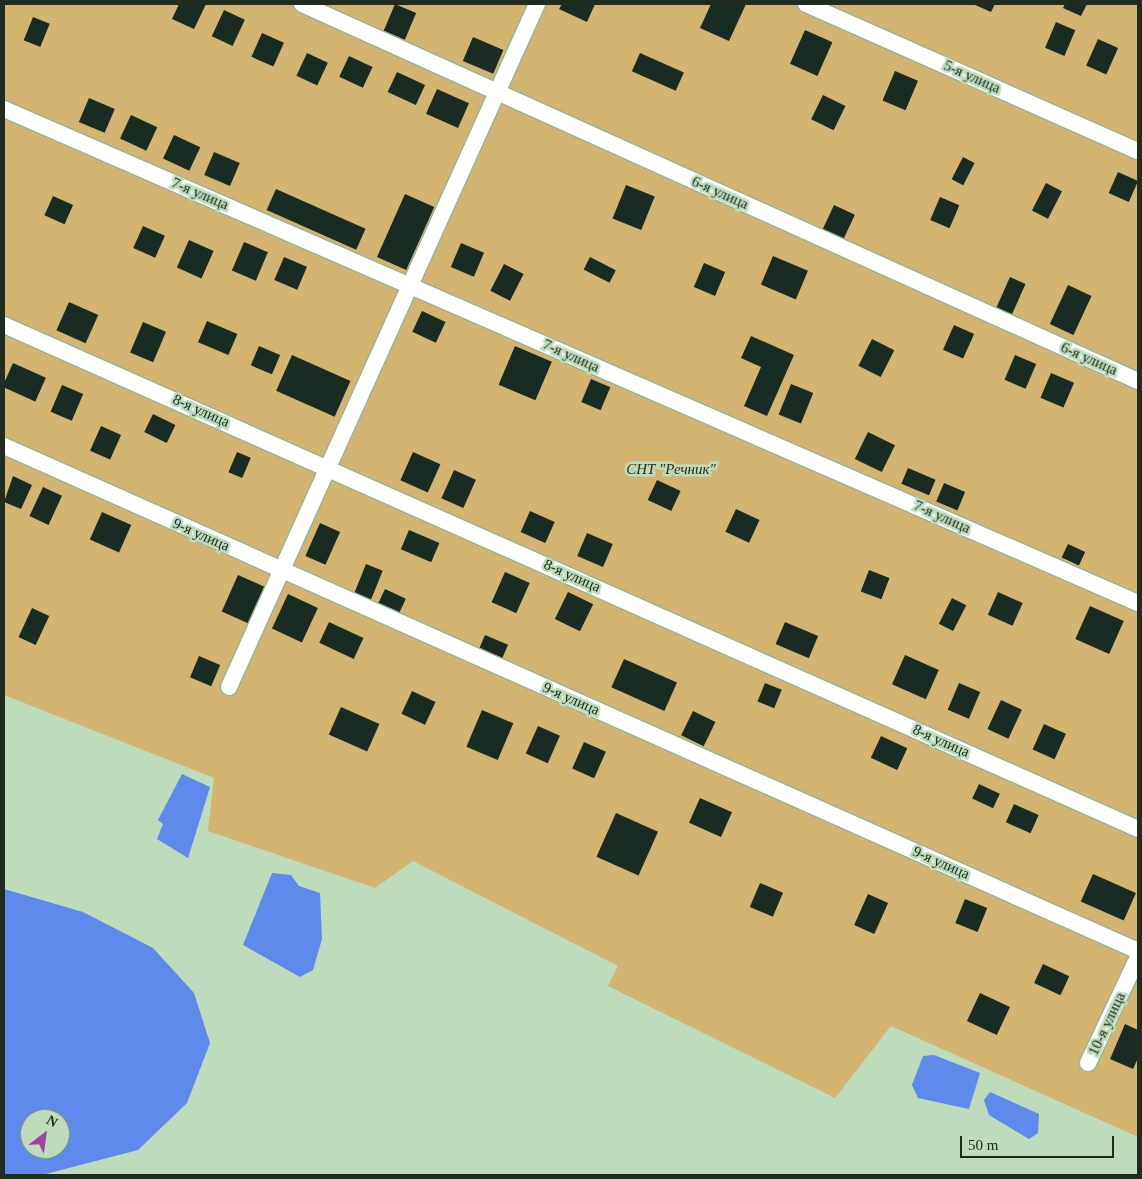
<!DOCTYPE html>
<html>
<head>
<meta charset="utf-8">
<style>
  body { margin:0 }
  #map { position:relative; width:1142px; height:1179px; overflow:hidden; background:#bcdcbc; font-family:"Times New Roman",serif }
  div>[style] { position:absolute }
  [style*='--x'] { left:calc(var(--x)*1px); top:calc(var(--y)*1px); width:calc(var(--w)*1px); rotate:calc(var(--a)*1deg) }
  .green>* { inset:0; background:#d4b471 }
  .water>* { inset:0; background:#5f89ea }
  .building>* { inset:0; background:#182c23; transform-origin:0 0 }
  .roads { filter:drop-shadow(1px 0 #95b395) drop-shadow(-1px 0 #95b395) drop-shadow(0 1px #95b395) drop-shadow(0 -1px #95b395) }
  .street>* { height:16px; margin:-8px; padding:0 8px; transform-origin:8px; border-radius:8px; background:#fff }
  span { translate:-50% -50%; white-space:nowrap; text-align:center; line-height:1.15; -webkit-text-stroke:5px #bcdcbc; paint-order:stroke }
  .street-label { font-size:15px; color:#202c20 }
  .park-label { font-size:15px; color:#342a15; font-style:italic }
  .frame { position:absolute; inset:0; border:5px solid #202c20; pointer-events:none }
  .north { position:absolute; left:20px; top:1109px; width:50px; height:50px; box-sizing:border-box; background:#bcdcbc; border:1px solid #7e967e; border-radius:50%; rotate:30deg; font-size:14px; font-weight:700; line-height:20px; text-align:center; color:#202c20 }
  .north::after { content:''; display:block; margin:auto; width:18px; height:22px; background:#a241a9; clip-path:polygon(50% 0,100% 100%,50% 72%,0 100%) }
  .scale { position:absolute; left:960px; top:1136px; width:154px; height:22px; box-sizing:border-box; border:2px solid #202c20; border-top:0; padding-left:6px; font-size:15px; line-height:18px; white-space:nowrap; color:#202c20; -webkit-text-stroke:4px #bcdcbc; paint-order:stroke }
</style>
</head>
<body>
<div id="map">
  <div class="green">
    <div style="clip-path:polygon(4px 4px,1138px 4px,1138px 1137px,891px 1026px,835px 1098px,608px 986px,618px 966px,413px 861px,375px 888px,208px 831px,214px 778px,4px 695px)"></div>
  </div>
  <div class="water">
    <div style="clip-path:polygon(182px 774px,210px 787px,188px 858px,157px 839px,163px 824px,158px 820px)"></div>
    <div style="clip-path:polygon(272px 873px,291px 875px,299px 886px,320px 893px,322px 939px,313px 970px,300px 977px,243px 945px)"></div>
    <div style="clip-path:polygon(evenodd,4px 889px,83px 912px,153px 948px,194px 993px,210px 1043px,187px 1103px,138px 1150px,42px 1175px,4px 1175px,4px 889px,30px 1119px,60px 1119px,60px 1149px,30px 1149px,30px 1119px)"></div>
    <div style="clip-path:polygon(934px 1055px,980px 1073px,969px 1109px,918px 1098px,912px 1085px,923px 1056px)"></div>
    <div style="clip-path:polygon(990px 1092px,1039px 1114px,1038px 1133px,1029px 1139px,989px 1115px,984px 1100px)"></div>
  </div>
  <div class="building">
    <div style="clip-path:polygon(179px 4px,206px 4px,194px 29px,172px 19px)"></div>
    <div style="left:395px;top:4px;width:23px;height:29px;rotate:23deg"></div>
    <div style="clip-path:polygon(562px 4px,595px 4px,587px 22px,559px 9px)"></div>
    <div style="clip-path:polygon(711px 4px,746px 4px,729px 41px,700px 28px)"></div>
    <div style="clip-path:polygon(973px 4px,995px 4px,991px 12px)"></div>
    <div style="clip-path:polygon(1065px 4px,1087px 4px,1081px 16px,1063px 8px)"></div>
    <div style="left:224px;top:10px;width:23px;height:29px;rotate:25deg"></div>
    <div style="left:33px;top:17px;width:18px;height:25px;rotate:22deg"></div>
    <div style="left:1056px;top:22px;width:21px;height:28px;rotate:23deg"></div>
    <div style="left:805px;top:30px;width:30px;height:37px;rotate:24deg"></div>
    <div style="left:262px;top:33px;width:24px;height:26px;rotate:24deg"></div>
    <div style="left:473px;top:37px;width:33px;height:26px;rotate:23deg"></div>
    <div style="left:1098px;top:39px;width:22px;height:29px;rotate:24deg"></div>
    <div style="left:307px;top:53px;width:23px;height:25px;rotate:25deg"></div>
    <div style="left:640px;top:53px;width:48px;height:20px;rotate:24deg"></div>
    <div style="left:349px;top:56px;width:26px;height:23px;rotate:25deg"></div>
    <div style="left:895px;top:71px;width:25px;height:32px;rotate:23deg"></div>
    <div style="left:397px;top:72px;width:31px;height:22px;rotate:25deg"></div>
    <div style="left:437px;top:89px;width:35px;height:27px;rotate:24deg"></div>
    <div style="left:823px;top:95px;width:25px;height:27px;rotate:26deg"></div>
    <div style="left:89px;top:98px;width:28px;height:26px;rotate:23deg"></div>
    <div style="left:131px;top:115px;width:29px;height:26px;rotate:25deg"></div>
    <div style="left:174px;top:135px;width:29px;height:26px;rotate:25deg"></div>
    <div style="left:214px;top:152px;width:28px;height:25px;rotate:23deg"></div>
    <div style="left:963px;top:157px;width:13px;height:25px;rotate:27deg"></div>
    <div style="left:1118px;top:172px;width:22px;height:23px;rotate:24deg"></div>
    <div style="left:1046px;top:183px;width:18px;height:31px;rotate:27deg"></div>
    <div style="left:626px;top:185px;width:31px;height:36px;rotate:22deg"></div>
    <div style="left:276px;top:189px;width:98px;height:23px;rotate:24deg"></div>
    <div style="left:405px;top:194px;width:32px;height:69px;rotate:24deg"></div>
    <div style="left:53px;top:196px;width:22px;height:21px;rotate:24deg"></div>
    <div style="left:940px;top:197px;width:21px;height:25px;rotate:23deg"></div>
    <div style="left:834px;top:205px;width:23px;height:27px;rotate:25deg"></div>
    <div style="left:143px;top:226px;width:24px;height:24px;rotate:24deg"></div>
    <div style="left:189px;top:240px;width:27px;height:30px;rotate:24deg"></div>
    <div style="left:244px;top:242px;width:26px;height:31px;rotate:23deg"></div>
    <div style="left:461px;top:243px;width:25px;height:26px;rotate:23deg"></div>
    <div style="left:773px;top:256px;width:38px;height:31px;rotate:23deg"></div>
    <div style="left:284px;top:257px;width:25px;height:25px;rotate:23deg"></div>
    <div style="left:590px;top:257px;width:29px;height:14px;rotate:27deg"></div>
    <div style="left:704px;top:263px;width:23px;height:26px;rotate:23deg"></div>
    <div style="left:504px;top:264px;width:22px;height:30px;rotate:27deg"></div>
    <div style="left:1010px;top:277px;width:17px;height:34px;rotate:24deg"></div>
    <div style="left:1068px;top:285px;width:26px;height:43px;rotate:25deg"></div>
    <div style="left:69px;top:302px;width:32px;height:31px;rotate:24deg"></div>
    <div style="left:422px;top:311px;width:26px;height:23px;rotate:25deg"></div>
    <div style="left:207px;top:321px;width:33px;height:23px;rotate:23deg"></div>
    <div style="left:143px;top:322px;width:25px;height:33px;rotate:23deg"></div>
    <div style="left:954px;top:325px;width:22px;height:27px;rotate:24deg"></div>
    <div style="clip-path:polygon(751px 336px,794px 355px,767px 416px,744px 406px,761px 367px,741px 358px)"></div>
    <div style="left:872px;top:339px;width:25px;height:30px;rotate:27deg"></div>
    <div style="left:259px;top:346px;width:23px;height:21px;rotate:23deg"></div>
    <div style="left:515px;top:346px;width:40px;height:42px;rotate:23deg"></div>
    <div style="left:292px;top:355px;width:64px;height:39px;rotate:24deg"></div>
    <div style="left:1015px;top:355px;width:23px;height:27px;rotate:23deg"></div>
    <div style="left:13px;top:363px;width:36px;height:26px;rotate:24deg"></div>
    <div style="left:1051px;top:373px;width:25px;height:27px;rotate:23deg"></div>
    <div style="left:591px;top:379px;width:21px;height:25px;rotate:23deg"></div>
    <div style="left:791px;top:384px;width:24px;height:33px;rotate:22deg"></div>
    <div style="left:62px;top:385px;width:23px;height:29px;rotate:23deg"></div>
    <div style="left:153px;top:414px;width:25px;height:20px;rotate:26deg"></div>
    <div style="left:101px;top:426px;width:22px;height:27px;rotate:24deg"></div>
    <div style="left:868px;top:432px;width:30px;height:30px;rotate:26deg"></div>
    <div style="left:237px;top:452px;width:15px;height:22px;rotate:23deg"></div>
    <div style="left:413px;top:452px;width:30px;height:31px;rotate:24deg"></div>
    <div style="left:908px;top:468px;width:30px;height:17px;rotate:23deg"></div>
    <div style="left:454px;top:470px;width:24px;height:31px;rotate:24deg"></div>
    <div style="clip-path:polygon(13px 476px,32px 485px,21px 509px,4px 502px)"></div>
    <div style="left:657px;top:480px;width:26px;height:22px;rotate:25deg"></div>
    <div style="left:944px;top:483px;width:23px;height:20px;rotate:23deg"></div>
    <div style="left:43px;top:487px;width:21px;height:32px;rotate:25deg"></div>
    <div style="left:736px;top:509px;width:26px;height:25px;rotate:25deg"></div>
    <div style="left:530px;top:511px;width:27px;height:23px;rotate:24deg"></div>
    <div style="left:102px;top:512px;width:32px;height:30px;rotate:24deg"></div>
    <div style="left:320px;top:523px;width:22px;height:36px;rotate:24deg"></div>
    <div style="left:409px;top:530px;width:33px;height:21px;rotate:23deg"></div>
    <div style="left:587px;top:533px;width:28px;height:25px;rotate:23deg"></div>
    <div style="left:1068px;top:544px;width:19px;height:15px;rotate:25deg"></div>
    <div style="left:366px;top:564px;width:18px;height:36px;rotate:22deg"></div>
    <div style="left:869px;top:570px;width:22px;height:23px;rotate:21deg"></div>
    <div style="left:505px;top:572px;width:27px;height:33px;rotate:24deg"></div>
    <div style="left:238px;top:575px;width:30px;height:40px;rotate:24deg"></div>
    <div style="left:385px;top:589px;width:23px;height:18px;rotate:25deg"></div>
    <div style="left:568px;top:592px;width:28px;height:30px;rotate:26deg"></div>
    <div style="left:998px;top:592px;width:27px;height:25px;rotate:24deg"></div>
    <div style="left:288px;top:594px;width:33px;height:38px;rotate:25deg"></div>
    <div style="left:952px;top:598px;width:16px;height:29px;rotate:27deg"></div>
    <div style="left:1090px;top:606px;width:37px;height:36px;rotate:24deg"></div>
    <div style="left:32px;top:608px;width:19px;height:32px;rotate:25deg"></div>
    <div style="left:329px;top:622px;width:38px;height:23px;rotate:25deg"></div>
    <div style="left:785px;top:622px;width:36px;height:24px;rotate:23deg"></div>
    <div style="left:485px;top:635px;width:25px;height:17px;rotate:23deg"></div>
    <div style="left:905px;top:655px;width:37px;height:32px;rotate:24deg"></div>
    <div style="left:199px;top:656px;width:23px;height:23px;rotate:23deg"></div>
    <div style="left:624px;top:659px;width:58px;height:31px;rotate:24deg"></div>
    <div style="left:765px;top:683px;width:18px;height:20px;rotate:22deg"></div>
    <div style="left:959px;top:683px;width:23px;height:29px;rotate:23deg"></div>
    <div style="left:412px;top:691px;width:26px;height:25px;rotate:25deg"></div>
    <div style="left:1001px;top:700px;width:23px;height:32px;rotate:25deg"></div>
    <div style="left:341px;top:707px;width:42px;height:30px;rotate:24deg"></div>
    <div style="left:482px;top:710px;width:34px;height:40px;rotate:23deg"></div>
    <div style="left:693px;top:711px;width:25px;height:27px;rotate:26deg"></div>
    <div style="left:1044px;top:724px;width:24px;height:28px;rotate:24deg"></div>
    <div style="left:538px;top:726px;width:24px;height:30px;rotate:24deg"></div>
    <div style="left:881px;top:736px;width:29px;height:24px;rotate:25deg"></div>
    <div style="left:584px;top:742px;width:24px;height:29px;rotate:24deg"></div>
    <div style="left:979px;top:784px;width:23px;height:16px;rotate:25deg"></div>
    <div style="left:700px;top:798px;width:35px;height:27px;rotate:24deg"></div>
    <div style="left:1014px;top:804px;width:27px;height:20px;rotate:24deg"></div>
    <div style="left:616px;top:813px;width:46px;height:48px;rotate:24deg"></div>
    <div style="left:1093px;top:874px;width:47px;height:30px;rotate:24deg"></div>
    <div style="left:760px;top:883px;width:25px;height:26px;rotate:23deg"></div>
    <div style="left:868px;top:894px;width:22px;height:34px;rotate:24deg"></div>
    <div style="left:965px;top:899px;width:24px;height:26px;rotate:22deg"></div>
    <div style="left:1043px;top:964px;width:29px;height:21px;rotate:25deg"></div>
    <div style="left:980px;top:993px;width:33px;height:31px;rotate:25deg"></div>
    <div style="clip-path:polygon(1125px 1024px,1138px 1030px,1138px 1058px,1133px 1069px,1110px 1059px)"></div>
  </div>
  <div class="roads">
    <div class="street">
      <div style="--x:302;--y:4;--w:917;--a:24.27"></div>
      <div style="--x:806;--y:4;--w:363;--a:23.9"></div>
      <div style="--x:4;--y:109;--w:1237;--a:23.54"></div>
      <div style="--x:4;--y:325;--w:1241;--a:23.96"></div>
      <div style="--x:4;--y:446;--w:1241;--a:24"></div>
      <div style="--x:229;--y:687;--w:749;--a:-65.73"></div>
      <div style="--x:1088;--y:1063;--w:117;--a:-64.7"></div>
    </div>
  </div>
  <div class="street-label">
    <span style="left:972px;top:77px;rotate:24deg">5-я улица</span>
    <span style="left:720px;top:193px;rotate:24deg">6-я улица</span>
    <span style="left:200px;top:194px;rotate:23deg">7-я улица</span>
    <span style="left:571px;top:356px;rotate:24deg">7-я улица</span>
    <span style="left:1089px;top:359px;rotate:24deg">6-я улица</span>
    <span style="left:201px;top:411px;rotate:24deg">8-я улица</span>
    <span style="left:942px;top:517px;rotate:24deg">7-я улица</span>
    <span style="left:201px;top:535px;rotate:24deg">9-я улица</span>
    <span style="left:572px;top:576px;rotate:24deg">8-я улица</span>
    <span style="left:571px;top:699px;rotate:24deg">9-я улица</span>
    <span style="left:941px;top:741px;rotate:24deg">8-я улица</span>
    <span style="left:941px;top:863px;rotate:24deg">9-я улица</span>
    <span style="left:1107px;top:1024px;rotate:-65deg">10-я улица</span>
  </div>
  <div class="park-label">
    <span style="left:671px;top:470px">СНТ "Речник"</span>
  </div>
  <div class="frame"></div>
  <div class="north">N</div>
  <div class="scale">50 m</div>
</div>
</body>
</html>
